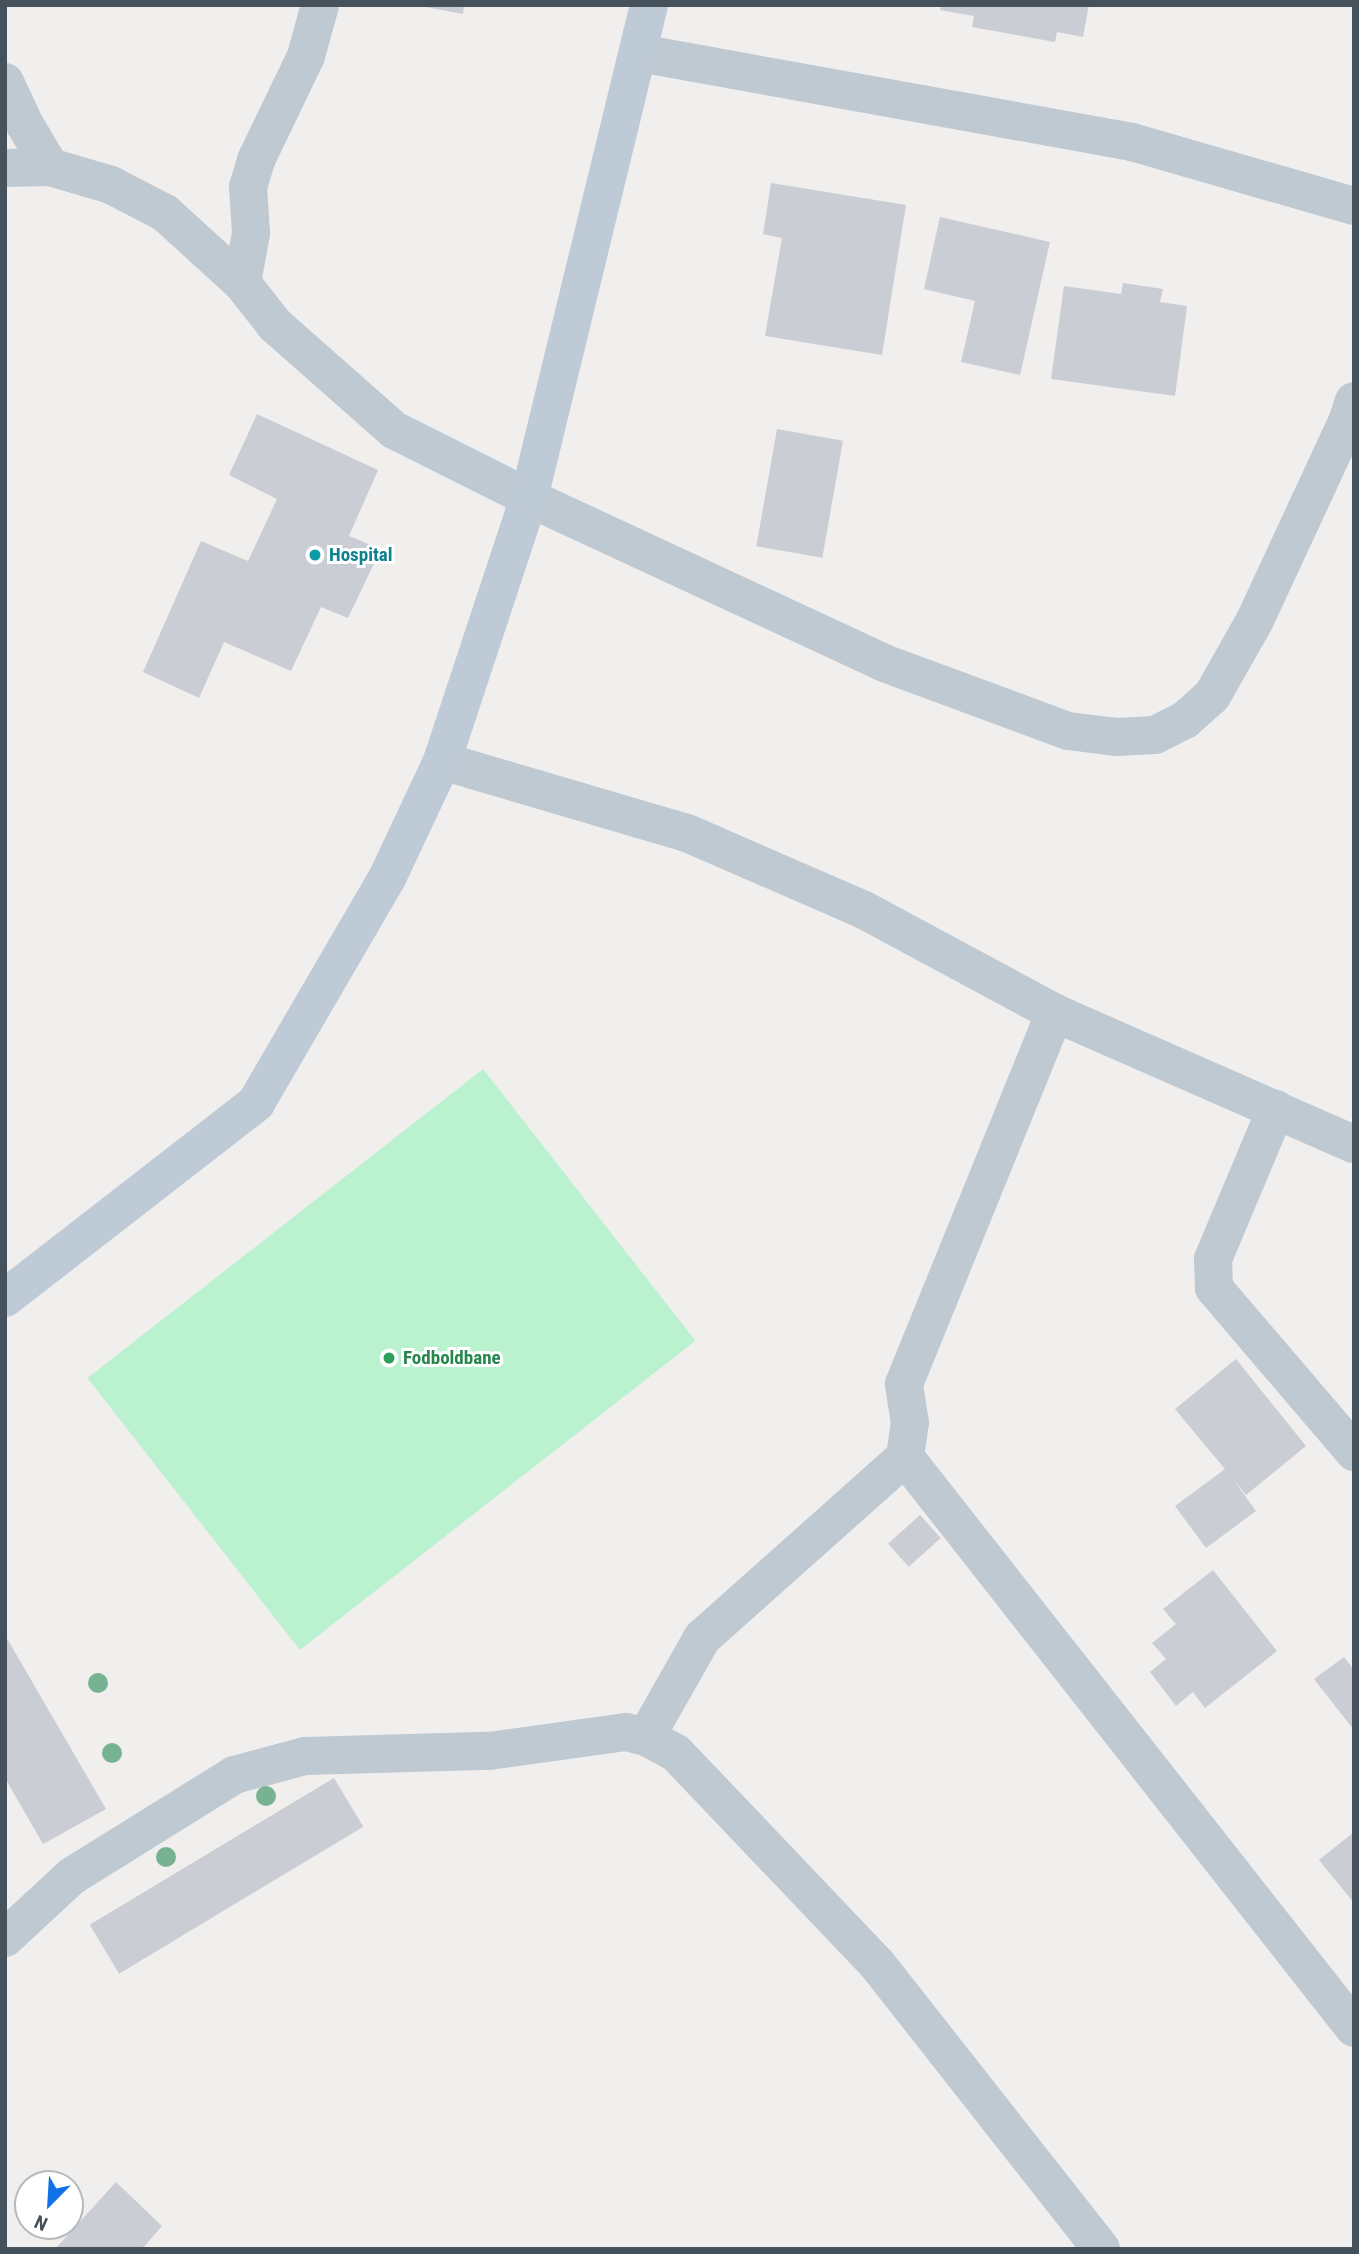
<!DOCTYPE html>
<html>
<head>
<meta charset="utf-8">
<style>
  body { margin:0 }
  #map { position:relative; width:1359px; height:2254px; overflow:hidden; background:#f1eeee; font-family:"Roboto Condensed",sans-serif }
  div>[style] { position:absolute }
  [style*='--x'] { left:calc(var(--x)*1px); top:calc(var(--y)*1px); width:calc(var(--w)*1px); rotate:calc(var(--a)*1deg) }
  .green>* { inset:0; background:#baf1cf; transform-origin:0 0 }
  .building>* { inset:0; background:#cacdd3; transform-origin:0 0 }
  .street>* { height:38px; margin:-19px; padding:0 19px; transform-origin:19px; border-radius:19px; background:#bec9d1 }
  .secondary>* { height:38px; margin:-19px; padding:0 19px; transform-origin:19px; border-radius:19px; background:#becad6 }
  .trees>* { width:20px; height:20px; margin:-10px; border-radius:50%; background:#77b293 }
  .dots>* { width:19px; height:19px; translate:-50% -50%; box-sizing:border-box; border:4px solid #fff; border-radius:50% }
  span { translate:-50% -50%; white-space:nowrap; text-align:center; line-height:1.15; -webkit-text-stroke:6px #fff; paint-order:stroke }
  .culture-label { font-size:19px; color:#0d838f; font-weight:700 }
  .left { translate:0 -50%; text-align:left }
  .leisure-label { font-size:19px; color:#27864d; font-weight:700 }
  .frame { position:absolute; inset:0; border:7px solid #45525c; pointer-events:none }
  .north { position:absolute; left:14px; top:2170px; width:70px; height:70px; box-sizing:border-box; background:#fff; border:2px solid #b5babe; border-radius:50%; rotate:204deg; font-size:19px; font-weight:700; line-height:28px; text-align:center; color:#45525c }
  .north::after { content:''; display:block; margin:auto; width:24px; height:32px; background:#1171e7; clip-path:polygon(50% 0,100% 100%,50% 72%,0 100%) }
</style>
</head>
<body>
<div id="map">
  <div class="green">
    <div style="left:483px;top:1069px;width:345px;height:502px;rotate:52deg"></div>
  </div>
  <div class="building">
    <div style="clip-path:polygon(415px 5px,464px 5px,463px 14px)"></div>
    <div style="clip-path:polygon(941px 5px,1089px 5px,1083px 37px,1057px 32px,1055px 42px,972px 27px,974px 16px,940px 10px)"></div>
    <div style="clip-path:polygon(771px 183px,906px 205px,882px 355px,765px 336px,782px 238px,763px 234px)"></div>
    <div style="clip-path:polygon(940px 217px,1050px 242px,1020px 375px,961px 362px,975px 301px,924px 289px)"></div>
    <div style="clip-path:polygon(1123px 283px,1163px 289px,1160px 302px,1187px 306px,1175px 396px,1051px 379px,1064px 286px,1121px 294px)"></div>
    <div style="clip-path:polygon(257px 414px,378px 470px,349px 536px,381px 549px,348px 618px,321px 607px,291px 671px,224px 642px,199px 698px,143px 672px,201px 541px,248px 561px,277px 499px,229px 475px)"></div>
    <div style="left:777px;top:429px;width:67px;height:119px;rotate:10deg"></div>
    <div style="clip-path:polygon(1236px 1359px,1306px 1446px,1246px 1495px,1232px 1478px,1256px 1511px,1206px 1548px,1175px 1506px,1225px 1469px,1175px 1409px)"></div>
    <div style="left:920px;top:1515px;width:31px;height:43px;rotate:48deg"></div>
    <div style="clip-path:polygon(1213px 1570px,1277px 1651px,1205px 1708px,1193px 1692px,1176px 1706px,1150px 1672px,1166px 1659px,1152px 1643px,1176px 1624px,1163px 1609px)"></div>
    <div style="clip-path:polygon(5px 1635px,106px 1809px,43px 1844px,5px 1778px)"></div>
    <div style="clip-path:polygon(1344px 1657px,1354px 1670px,1354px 1730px,1314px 1679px)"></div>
    <div style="left:334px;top:1778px;width:57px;height:285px;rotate:59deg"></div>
    <div style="clip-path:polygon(1354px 1832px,1354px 1903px,1319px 1860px)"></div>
    <div style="clip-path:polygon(116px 2182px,162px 2226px,142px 2249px,55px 2249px)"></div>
  </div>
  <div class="street">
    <div style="--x:639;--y:53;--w:501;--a:10.23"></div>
    <div style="--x:1132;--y:142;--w:231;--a:16.1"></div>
    <div style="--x:5;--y:82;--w:45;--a:65.1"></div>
    <div style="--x:24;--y:123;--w:51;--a:59.4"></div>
    <div style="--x:5;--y:168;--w:45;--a:-1.3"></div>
    <div style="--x:50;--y:167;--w:64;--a:16.4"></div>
    <div style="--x:111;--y:185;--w:61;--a:27.4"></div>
    <div style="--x:165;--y:213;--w:104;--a:42.3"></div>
    <div style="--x:242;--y:283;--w:53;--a:51.8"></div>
    <div style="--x:275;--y:325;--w:159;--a:41.4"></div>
    <div style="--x:394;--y:430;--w:151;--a:26.7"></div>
    <div style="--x:529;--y:498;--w:391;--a:24.9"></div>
    <div style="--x:884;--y:663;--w:196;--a:20.3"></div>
    <div style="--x:1068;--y:731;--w:48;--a:7.1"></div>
    <div style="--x:1116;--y:737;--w:39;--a:-3"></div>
    <div style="--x:1155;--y:735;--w:34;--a:-27"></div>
    <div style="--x:1185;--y:720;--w:36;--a:-42"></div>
    <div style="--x:1212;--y:696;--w:87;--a:-60.5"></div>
    <div style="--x:1255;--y:620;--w:218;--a:-65.1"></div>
    <div style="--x:1347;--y:422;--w:22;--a:-72"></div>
    <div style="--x:242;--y:283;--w:51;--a:-79.8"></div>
    <div style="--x:251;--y:233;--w:46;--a:-93.7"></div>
    <div style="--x:248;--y:187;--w:28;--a:-73"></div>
    <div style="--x:256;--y:160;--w:115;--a:-64.3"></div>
    <div style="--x:306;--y:56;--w:53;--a:-74.6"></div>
    <div style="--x:442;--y:761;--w:255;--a:16.4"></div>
    <div style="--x:687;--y:833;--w:193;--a:23.5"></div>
    <div style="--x:864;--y:910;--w:217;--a:28.3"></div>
    <div style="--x:1055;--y:1013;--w:326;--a:23.7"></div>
    <div style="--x:1276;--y:1109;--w:163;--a:112.8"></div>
    <div style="--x:1213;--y:1259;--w:29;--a:88"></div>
    <div style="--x:1214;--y:1288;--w:216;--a:49.5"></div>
    <div style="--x:905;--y:1457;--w:726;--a:51.82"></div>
    <div style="--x:646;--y:1737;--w:114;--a:-60.5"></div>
    <div style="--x:702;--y:1638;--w:272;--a:-41.7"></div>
    <div style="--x:905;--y:1457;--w:34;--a:-82"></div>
    <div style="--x:910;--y:1423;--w:39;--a:-99"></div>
    <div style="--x:904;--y:1384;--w:401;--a:-67.9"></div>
    <div style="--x:5;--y:1938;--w:91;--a:-42.8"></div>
    <div style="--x:72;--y:1876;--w:191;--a:-31.9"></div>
    <div style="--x:234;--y:1775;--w:73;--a:-15"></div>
    <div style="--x:305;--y:1756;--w:184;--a:-1.6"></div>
    <div style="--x:489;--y:1751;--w:138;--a:-7.9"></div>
    <div style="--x:626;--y:1732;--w:21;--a:14"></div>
    <div style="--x:646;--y:1737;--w:34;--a:28"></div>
    <div style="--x:676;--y:1753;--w:291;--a:46.4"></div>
    <div style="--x:877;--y:1964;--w:362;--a:51.8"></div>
  </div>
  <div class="secondary">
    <div style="--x:5;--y:1298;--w:318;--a:-37.8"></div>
    <div style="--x:256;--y:1103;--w:263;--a:-59.8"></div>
    <div style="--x:388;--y:876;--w:127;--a:-64.8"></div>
    <div style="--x:442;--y:761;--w:277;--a:-71.7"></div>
    <div style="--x:529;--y:498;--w:507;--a:-76.32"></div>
  </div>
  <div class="trees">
    <div style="left:98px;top:1683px"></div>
    <div style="left:112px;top:1753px"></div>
    <div style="left:266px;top:1796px"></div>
    <div style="left:166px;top:1857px"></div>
  </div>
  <div class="dots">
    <div style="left:315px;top:555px;background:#0f9aa8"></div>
    <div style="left:389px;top:1358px;background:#2e9e5b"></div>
  </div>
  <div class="culture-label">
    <span class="left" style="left:329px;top:555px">Hospital</span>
  </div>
  <div class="leisure-label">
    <span class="left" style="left:403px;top:1358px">Fodboldbane</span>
  </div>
  <div class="frame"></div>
  <div class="north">N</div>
</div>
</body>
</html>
